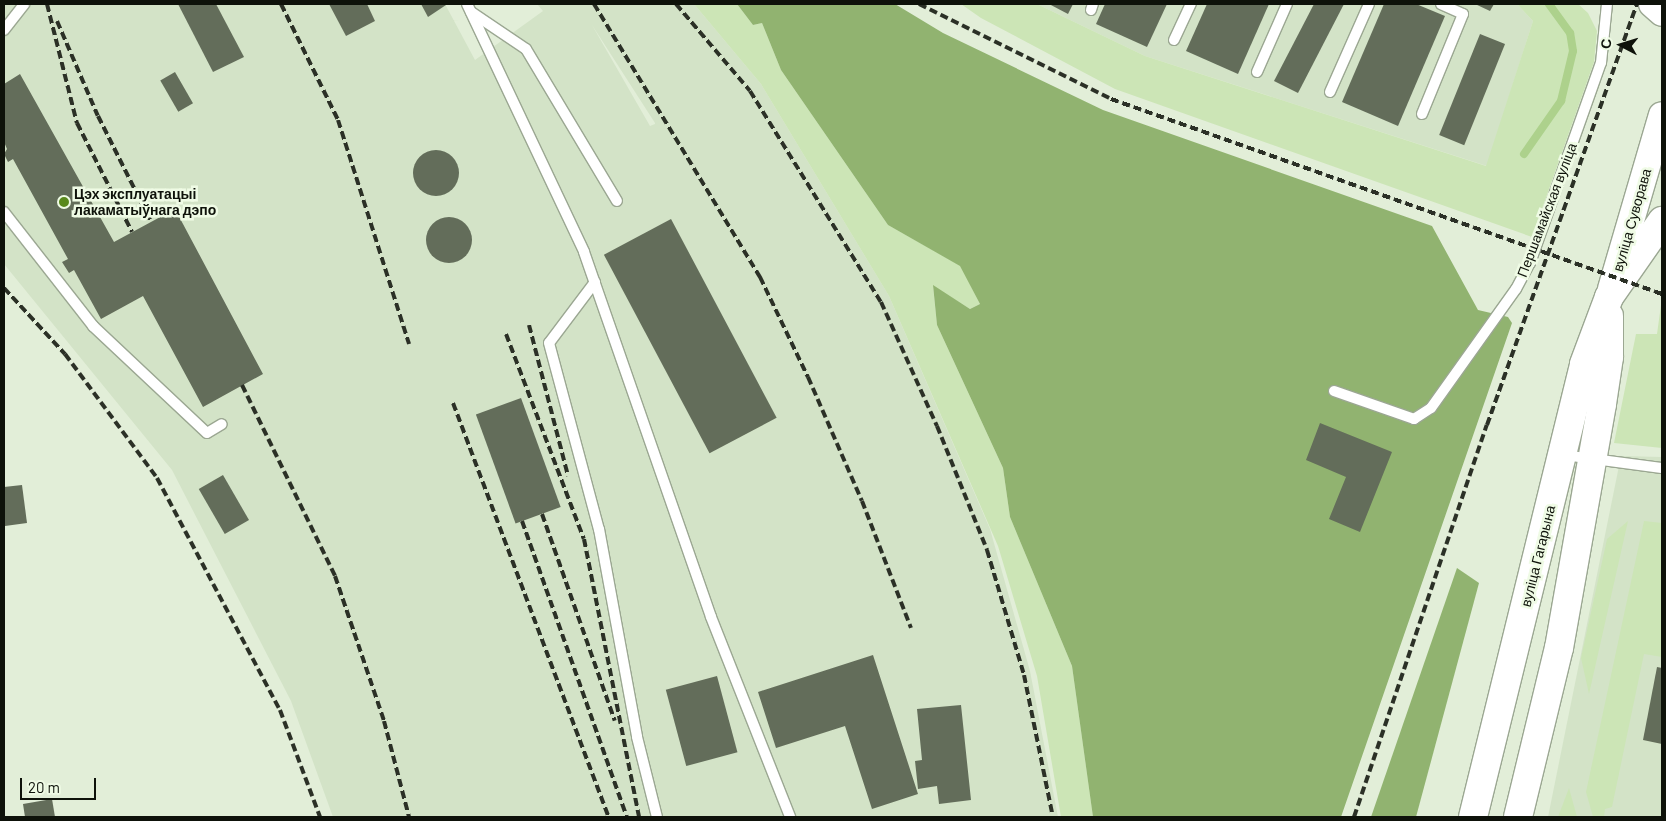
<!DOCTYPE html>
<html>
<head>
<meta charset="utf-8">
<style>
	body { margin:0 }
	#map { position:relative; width:1666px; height:821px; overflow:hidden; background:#e2eed8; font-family:Barlow,sans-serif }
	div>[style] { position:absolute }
	.built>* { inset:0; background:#d3e3c7 }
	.green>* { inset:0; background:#cce5b6 }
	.forest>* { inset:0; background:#91b370 }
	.stream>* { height:8px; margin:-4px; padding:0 4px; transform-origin:4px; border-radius:4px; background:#add18c }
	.building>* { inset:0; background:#636d5a; transform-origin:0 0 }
	.round { border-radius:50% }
	.roads { filter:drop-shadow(1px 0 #9ba792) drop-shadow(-1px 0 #9ba792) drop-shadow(0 1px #9ba792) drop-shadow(0 -1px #9ba792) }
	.service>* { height:10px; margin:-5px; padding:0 5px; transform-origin:5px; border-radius:5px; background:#fff }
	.tertiary>* { height:26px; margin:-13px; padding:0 13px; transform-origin:13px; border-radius:13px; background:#fff }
	.secondary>* { height:28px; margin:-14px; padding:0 14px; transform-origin:14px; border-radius:14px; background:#fff }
	.rail>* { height:4px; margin-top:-2px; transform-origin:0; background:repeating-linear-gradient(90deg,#2b3026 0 8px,transparent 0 12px) }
	.dots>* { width:14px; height:14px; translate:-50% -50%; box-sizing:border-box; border:2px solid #effbe5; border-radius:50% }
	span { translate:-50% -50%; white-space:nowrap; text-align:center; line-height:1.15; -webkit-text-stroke:5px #effbe5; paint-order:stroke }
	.poi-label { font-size:14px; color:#0e120a; font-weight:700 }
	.left { translate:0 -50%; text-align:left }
	.street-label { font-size:14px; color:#0e120a }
	.frame { position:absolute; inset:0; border:5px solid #0e120a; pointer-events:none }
	.north { position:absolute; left:1596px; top:20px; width:50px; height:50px; -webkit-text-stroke:4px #effbe5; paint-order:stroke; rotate:275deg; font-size:14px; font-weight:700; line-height:20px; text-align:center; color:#0e120a }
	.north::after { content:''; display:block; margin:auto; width:18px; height:22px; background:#0e120a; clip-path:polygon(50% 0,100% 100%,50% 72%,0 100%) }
	.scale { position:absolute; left:20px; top:778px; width:76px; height:22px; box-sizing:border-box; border:2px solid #0e120a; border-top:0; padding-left:6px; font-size:15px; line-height:18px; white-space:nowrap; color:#0e120a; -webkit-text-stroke:4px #effbe5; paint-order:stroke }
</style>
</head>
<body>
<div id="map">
	<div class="built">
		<div style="clip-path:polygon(evenodd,4px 4px,445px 4px,475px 60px,543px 11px,537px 4px,694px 4px,761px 84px,889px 296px,990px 529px,1030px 671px,1058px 817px,333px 817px,291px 701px,172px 470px,4px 264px,4px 4px,592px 25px,655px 123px,655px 124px,650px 126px,592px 25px)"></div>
		<div style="clip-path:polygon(1037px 4px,1517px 4px,1533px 21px,1487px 166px,1145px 56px)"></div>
		<div style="clip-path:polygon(1621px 456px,1662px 457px,1662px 817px,1548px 817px)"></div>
	</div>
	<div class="green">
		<div style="clip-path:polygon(694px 4px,737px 4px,753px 25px,762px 23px,781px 70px,888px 225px,961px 266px,980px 304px,970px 309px,933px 286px,937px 325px,1003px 468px,1010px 517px,1072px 666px,1093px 817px,1061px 817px,1037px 676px,998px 546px,889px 296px,761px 84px)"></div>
		<div style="clip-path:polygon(961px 4px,1037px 4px,1145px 56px,1486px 166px,1533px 21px,1517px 4px,1578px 4px,1588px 13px,1597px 31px,1594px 62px,1532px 237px,1115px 89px,981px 18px)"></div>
		<div style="clip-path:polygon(1661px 305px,1662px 448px,1614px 443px,1636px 334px,1657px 334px)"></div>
		<div style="clip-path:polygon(1628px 521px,1589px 694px,1581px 658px,1607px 539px)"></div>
		<div style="clip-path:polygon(1644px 521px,1662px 523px,1662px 657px,1644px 654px,1612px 807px,1605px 809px,1604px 817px,1593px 817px,1586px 792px)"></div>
		<div style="clip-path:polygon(1569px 788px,1577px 817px,1558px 817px)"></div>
	</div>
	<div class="forest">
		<div style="clip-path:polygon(737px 4px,895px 4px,943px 33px,1103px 110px,1432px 226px,1478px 310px,1508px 317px,1512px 323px,1341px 817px,1093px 817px,1072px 666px,1010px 517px,1003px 468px,937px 325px,933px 285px,970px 309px,980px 304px,960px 266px,888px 225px,781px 70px,762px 23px,753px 25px)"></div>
		<div style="clip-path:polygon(1457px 568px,1479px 583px,1416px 817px,1371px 817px)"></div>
	</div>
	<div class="stream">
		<div style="left:1524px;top:154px;width:65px;rotate:-55.1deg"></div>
		<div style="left:1561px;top:101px;width:51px;rotate:-76.5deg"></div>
		<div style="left:1573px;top:51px;width:18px;rotate:-99deg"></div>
		<div style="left:1570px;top:33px;width:36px;rotate:-126deg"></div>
	</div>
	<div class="building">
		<div style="clip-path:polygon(178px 4px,216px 4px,244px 57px,213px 72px)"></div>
		<div style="clip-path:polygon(329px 4px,367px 4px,375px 21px,346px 36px)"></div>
		<div style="clip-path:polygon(421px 4px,445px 4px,446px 5px,428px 17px)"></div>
		<div style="clip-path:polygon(1049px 4px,1073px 4px,1068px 14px)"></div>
		<div style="clip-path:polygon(1105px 4px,1167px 4px,1147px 47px,1096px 24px)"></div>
		<div style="clip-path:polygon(1207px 4px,1269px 4px,1238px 74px,1186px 51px)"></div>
		<div style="clip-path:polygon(1314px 4px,1344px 4px,1298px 93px,1274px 81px)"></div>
		<div style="clip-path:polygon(1384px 4px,1416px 4px,1445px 16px,1398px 126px,1342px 102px)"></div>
		<div style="clip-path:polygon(1475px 4px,1494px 4px,1490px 11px)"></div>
		<div style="left:1480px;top:34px;width:27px;height:109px;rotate:22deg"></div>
		<div style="left:175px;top:72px;width:36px;height:17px;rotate:60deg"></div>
		<div style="clip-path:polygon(20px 74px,114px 242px,175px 209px,263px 374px,203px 407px,143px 296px,101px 319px,74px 270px,69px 273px,62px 262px,68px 259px,13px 159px,8px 162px,4px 154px,7px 149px,4px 142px,4px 84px)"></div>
		<div class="round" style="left:413px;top:150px;width:46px;height:46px"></div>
		<div class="round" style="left:426px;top:217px;width:46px;height:46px"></div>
		<div style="left:671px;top:219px;width:225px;height:76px;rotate:62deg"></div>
		<div style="left:521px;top:398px;width:116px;height:48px;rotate:70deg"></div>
		<div style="clip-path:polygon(1320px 423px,1392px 452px,1360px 532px,1329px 519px,1346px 477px,1306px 460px)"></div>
		<div style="left:223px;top:475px;width:52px;height:28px;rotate:60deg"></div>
		<div style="clip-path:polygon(22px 485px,27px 523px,5px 526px,4px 487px)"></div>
		<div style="clip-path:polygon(873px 655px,918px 794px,872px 809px,845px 726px,776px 748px,758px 692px)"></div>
		<div style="clip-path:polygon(1657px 667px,1662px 668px,1662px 744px,1643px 740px)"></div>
		<div style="left:717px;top:676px;width:79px;height:53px;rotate:75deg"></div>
		<div style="clip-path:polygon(961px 705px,971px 800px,939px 804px,937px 786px,918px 789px,915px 761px,922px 760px,917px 709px)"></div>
		<div style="clip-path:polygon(52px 799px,55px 817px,25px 817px,23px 804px)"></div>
	</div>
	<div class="roads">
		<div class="service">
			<div style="left:467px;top:4px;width:274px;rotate:64.7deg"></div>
			<div style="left:584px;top:252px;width:386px;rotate:70.8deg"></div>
			<div style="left:711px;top:617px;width:215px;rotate:68.4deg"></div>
			<div style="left:1091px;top:10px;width:6px;rotate:-72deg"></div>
			<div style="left:471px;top:12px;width:66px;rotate:33.9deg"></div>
			<div style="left:526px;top:49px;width:177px;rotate:59.1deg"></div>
			<div style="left:4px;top:30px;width:33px;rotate:-52deg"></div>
			<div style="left:1174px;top:40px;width:40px;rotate:-65deg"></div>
			<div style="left:1257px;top:72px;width:74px;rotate:-66.2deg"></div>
			<div style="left:1330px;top:92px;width:96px;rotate:-66.1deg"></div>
			<div style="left:1422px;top:114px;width:108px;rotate:-67.7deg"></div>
			<div style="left:1463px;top:14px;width:24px;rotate:-156deg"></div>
			<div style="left:4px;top:212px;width:145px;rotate:52deg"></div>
			<div style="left:93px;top:326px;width:156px;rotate:43.2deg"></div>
			<div style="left:207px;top:433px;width:17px;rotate:-31deg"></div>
			<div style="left:595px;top:282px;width:76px;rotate:127deg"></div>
			<div style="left:549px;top:343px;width:193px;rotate:75deg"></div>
			<div style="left:599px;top:529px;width:211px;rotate:79.6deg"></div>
			<div style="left:637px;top:737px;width:82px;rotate:76deg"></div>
			<div style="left:1334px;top:391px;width:85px;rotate:19.3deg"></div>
			<div style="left:1414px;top:419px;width:20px;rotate:-33deg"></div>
			<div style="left:1431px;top:408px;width:146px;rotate:-54.5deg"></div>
			<div style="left:1516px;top:289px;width:30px;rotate:-62deg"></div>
			<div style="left:1530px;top:263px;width:212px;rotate:-70.5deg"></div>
			<div style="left:1601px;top:63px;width:59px;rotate:-84.2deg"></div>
			<div style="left:1564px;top:455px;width:99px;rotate:7.6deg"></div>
		</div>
		<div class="tertiary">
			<div style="left:1652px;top:4px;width:13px;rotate:42deg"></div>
			<div style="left:1611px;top:289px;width:181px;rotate:-73.7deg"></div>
		</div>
		<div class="secondary">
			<div style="left:1473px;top:817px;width:466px;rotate:-76.2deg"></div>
			<div style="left:1584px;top:364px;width:72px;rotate:-69.5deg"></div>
			<div style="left:1609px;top:297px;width:93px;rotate:-55.1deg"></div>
			<div style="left:1518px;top:817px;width:174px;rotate:-76.4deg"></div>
			<div style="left:1559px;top:648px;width:248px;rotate:-80deg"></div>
			<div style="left:1602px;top:404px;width:48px;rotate:-81.5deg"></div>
			<div style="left:1609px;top:357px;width:41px;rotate:-90deg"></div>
		</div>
	</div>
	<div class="rail">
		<div style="left:47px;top:4px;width:123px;rotate:75.9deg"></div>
		<div style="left:77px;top:123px;width:122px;rotate:63.2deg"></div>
		<div style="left:281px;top:4px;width:129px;rotate:63.8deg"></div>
		<div style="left:338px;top:120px;width:235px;rotate:72.4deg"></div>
		<div style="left:594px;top:4px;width:320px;rotate:58.7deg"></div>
		<div style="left:760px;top:277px;width:111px;rotate:64.4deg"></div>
		<div style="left:808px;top:377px;width:135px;rotate:66.5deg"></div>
		<div style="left:862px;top:501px;width:136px;rotate:68.9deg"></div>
		<div style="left:676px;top:4px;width:114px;rotate:49.6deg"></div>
		<div style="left:750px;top:91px;width:248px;rotate:58.2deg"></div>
		<div style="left:881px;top:302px;width:136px;rotate:65.7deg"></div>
		<div style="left:937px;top:426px;width:134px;rotate:68deg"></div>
		<div style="left:987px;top:550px;width:130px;rotate:73.5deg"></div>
		<div style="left:1024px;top:675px;width:145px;rotate:78.5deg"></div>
		<div style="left:919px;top:4px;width:214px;rotate:26.3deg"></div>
		<div style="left:1111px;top:99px;width:584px;rotate:19.49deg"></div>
		<div style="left:57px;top:21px;width:103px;rotate:66.7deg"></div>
		<div style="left:98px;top:116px;width:119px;rotate:63.4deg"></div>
		<div style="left:4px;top:288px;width:90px;rotate:47.3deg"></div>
		<div style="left:65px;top:354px;width:154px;rotate:53.4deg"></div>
		<div style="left:157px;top:478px;width:263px;rotate:62.1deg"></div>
		<div style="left:280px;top:710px;width:114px;rotate:69.5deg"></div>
		<div style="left:529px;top:325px;width:156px;rotate:75.5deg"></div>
		<div style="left:506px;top:334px;width:219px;rotate:69.2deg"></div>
		<div style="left:584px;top:539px;width:283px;rotate:78.8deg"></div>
		<div style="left:242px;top:385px;width:212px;rotate:64deg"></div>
		<div style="left:335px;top:576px;width:153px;rotate:71.3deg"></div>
		<div style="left:384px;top:721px;width:99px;rotate:75.4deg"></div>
		<div style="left:453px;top:403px;width:442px;rotate:69.4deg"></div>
		<div style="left:542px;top:514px;width:219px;rotate:70.6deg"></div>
		<div style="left:522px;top:521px;width:314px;rotate:70.5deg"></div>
		<div style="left:1354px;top:817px;width:414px;rotate:-71.3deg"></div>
		<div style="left:1487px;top:425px;width:447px;rotate:-70.4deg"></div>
	</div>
	<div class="dots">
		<div style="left:64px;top:202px;background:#59891c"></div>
	</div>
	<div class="poi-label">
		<span class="left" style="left:74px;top:202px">Цэх эксплуатацыі<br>лакаматыўнага дэпо</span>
	</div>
	<div class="street-label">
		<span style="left:1547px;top:210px;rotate:-69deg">Першамайская вуліца</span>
		<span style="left:1632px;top:220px;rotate:-74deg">вуліца Суворава</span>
		<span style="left:1538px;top:556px;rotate:-76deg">вуліца Гагарына</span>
	</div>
	<div class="frame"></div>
	<div class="north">С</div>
	<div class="scale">20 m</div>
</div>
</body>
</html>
